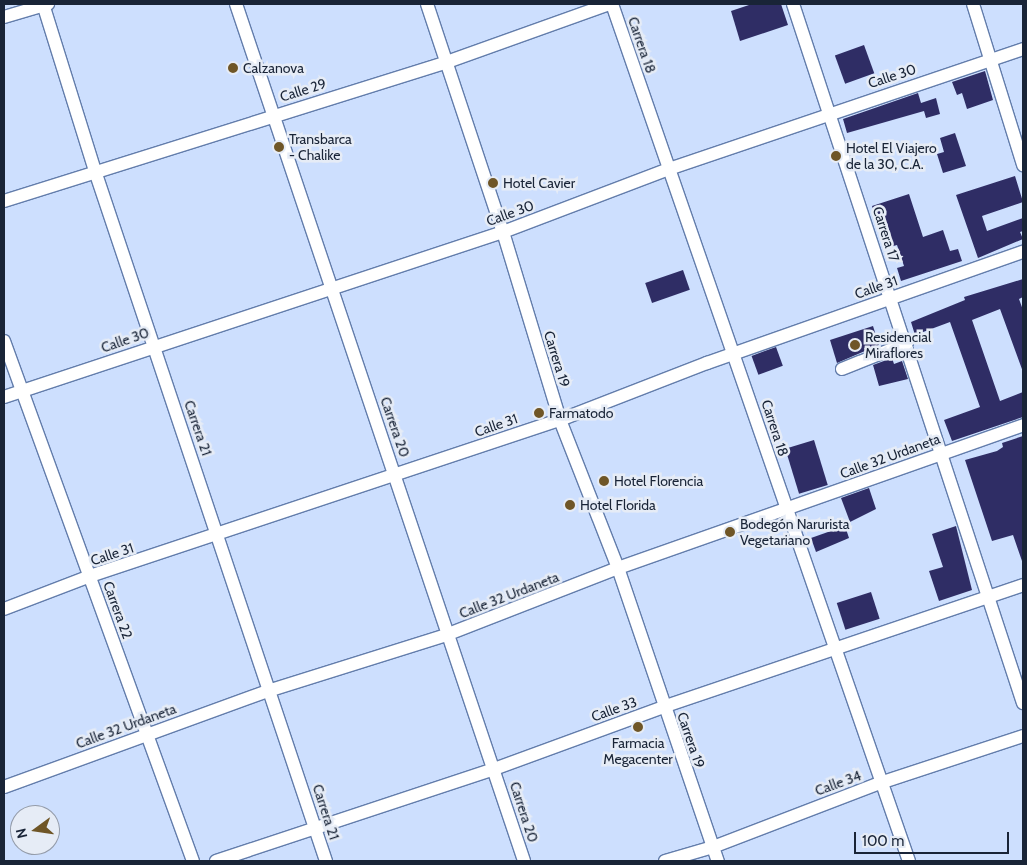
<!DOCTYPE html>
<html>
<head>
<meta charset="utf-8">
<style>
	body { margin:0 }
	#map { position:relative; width:1027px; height:865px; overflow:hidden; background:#cddffe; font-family:Cabin,sans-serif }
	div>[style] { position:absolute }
	.building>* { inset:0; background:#2f2d65; transform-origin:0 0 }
	.roads { filter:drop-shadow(1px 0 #637dab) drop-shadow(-1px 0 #637dab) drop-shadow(0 1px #637dab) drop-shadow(0 -1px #637dab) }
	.minor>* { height:12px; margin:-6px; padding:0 6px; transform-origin:6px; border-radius:6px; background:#fff }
	.dots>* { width:14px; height:14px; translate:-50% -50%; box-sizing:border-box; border:2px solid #e6ecf6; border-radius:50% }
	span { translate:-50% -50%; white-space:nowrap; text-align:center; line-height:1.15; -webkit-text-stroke:5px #e6ecf6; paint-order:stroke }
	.street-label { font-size:14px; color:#192437 }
	.poi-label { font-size:14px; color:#192437 }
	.left { translate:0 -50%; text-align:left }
	.frame { position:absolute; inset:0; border:5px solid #192437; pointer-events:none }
	.north { position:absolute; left:10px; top:805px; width:50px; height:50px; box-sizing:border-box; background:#e6ecf6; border:1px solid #949caa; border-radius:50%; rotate:256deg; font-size:14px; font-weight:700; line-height:20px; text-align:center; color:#192437 }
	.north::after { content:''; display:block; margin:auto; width:18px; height:22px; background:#6f5627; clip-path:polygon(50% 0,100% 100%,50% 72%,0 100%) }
	.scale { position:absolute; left:854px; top:832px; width:155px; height:22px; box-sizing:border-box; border:2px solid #192437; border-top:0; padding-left:6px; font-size:15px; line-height:18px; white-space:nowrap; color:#192437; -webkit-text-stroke:4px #e6ecf6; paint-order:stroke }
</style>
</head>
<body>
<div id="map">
	<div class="building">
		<div style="clip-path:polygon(752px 4px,781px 4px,788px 25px,740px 41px,731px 11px)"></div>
		<div style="left:864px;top:45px;width:30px;height:31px;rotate:70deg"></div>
		<div style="clip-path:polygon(985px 71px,993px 100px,967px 109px,962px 93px,957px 95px,952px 82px)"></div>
		<div style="clip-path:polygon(918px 93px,921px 103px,936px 98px,940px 114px,926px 118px,924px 111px,847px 133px,843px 119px)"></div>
		<div style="clip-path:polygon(955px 133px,966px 166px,943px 173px,937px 154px,944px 152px,940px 138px)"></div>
		<div style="clip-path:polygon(1015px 176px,1023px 202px,982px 216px,987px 231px,1023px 218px,1023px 231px,1020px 232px,1023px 239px,978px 258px,956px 195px)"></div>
		<div style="clip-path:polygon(909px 194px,923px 237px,943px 230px,950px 251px,958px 249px,962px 261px,901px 281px,897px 268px,904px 266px,897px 245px,886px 248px,872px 206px)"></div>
		<div style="left:683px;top:270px;width:21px;height:40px;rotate:71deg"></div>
		<div style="clip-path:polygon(1023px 279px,1023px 297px,1019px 299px,1023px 310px,1023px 372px,1000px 309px,972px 320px,1000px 401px,1023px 392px,1023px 417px,952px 441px,944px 420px,980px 407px,950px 322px,915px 335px,911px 322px,965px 300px,964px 297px)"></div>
		<div style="clip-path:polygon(873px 326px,879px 345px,837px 363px,830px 340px)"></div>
		<div style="left:776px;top:347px;width:20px;height:26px;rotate:70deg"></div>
		<div style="clip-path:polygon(892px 358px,894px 364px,902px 361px,908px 379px,879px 386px,873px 365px)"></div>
		<div style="clip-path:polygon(1023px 436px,1023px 561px,1022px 561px,1013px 535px,992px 541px,965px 460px,997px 451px,1003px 447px,1002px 443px)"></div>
		<div style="left:814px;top:440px;width:47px;height:30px;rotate:73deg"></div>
		<div style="clip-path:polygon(869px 488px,876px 509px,850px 522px,841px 498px)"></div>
		<div style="clip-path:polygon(845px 526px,849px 538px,816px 552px,811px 538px)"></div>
		<div style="clip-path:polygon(956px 526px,972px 590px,939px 601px,929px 571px,943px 567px,932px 534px)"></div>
		<div style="left:871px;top:592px;width:28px;height:36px;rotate:72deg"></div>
	</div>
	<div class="roads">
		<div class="minor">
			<div style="left:43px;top:4px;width:175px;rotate:72.7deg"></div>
			<div style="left:95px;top:171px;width:728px;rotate:71.49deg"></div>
			<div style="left:236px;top:4px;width:904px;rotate:71.42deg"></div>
			<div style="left:427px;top:4px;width:240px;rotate:71.6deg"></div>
			<div style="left:503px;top:232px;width:196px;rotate:73.1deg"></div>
			<div style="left:560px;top:420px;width:159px;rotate:68.6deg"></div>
			<div style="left:618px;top:568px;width:310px;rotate:71.2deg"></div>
			<div style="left:612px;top:4px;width:907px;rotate:70.89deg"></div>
			<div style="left:793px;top:4px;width:736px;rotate:71.79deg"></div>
			<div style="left:973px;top:4px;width:169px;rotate:72.7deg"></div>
			<div style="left:4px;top:17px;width:46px;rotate:-16.5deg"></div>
			<div style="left:4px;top:201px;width:464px;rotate:-17.4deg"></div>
			<div style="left:447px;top:62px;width:172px;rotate:-19.7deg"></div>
			<div style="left:4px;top:341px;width:553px;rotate:70.03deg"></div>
			<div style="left:842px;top:369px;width:70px;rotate:-21.8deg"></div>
			<div style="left:4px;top:397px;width:526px;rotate:-18.3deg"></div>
			<div style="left:503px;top:232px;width:178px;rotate:-20.8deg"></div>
			<div style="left:669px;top:169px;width:374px;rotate:-18.7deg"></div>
			<div style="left:4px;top:609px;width:92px;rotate:-21deg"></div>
			<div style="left:90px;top:576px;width:495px;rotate:-18.4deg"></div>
			<div style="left:560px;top:420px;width:158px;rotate:-21.2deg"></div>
			<div style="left:707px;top:363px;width:335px;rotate:-19.4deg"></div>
			<div style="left:4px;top:787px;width:284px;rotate:-20deg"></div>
			<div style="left:271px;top:690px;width:183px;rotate:-17.4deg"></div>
			<div style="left:446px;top:635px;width:185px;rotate:-21.3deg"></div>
			<div style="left:618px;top:568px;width:430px;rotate:-19.4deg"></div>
			<div style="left:216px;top:861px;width:293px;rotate:-18.3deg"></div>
			<div style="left:494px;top:769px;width:180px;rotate:-20.1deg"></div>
			<div style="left:663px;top:707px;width:380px;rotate:-18.7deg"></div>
			<div style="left:665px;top:861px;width:50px;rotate:-16.3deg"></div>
			<div style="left:713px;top:847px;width:179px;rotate:-21deg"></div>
			<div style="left:880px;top:783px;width:151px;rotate:-18.2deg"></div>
		</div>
	</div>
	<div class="dots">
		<div style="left:233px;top:68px;background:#6f5627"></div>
		<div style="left:279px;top:147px;background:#6f5627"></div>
		<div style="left:836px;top:156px;background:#6f5627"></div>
		<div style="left:493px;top:183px;background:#6f5627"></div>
		<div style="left:855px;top:345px;background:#6f5627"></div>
		<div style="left:539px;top:413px;background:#6f5627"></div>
		<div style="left:604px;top:481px;background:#6f5627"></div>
		<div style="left:570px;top:505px;background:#6f5627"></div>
		<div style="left:730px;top:532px;background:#6f5627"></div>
		<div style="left:638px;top:727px;background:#6f5627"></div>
	</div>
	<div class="street-label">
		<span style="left:642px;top:45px;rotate:71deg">Carrera 18</span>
		<span style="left:892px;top:76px;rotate:-18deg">Calle 30</span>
		<span style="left:303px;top:90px;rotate:-17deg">Calle 29</span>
		<span style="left:510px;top:213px;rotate:-20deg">Calle 30</span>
		<span style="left:886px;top:234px;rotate:72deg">Carrera 17</span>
		<span style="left:876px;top:287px;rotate:-19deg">Calle 31</span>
		<span style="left:125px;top:340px;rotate:-19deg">Calle 30</span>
		<span style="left:557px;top:359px;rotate:73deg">Carrera 19</span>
		<span style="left:496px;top:425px;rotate:-19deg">Calle 31</span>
		<span style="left:395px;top:427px;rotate:71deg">Carrera 20</span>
		<span style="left:198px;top:428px;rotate:71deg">Carrera 21</span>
		<span style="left:775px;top:428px;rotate:72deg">Carrera 18</span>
		<span style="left:890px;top:456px;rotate:-20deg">Calle 32 Urdaneta</span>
		<span style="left:112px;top:554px;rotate:-18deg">Calle 31</span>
		<span style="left:509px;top:595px;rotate:-21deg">Calle 32 Urdaneta</span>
		<span style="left:118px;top:610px;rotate:70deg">Carrera 22</span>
		<span style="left:614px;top:709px;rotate:-20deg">Calle 33</span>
		<span style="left:126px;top:726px;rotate:-20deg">Calle 32 Urdaneta</span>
		<span style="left:691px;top:740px;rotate:71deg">Carrera 19</span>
		<span style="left:838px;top:783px;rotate:-20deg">Calle 34</span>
		<span style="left:326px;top:812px;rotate:72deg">Carrera 21</span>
		<span style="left:524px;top:812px;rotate:72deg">Carrera 20</span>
	</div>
	<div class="poi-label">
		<span class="left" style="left:243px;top:68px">Calzanova</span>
		<span class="left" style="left:289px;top:147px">Transbarca<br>- Chalike</span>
		<span class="left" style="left:846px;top:156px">Hotel El Viajero<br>de la 30, C.A.</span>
		<span class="left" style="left:503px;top:183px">Hotel Cavier</span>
		<span class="left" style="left:865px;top:345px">Residencial<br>Miraflores</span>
		<span class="left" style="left:549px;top:413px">Farmatodo</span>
		<span class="left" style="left:614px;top:481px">Hotel Florencia</span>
		<span class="left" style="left:580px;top:505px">Hotel Florida</span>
		<span class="left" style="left:740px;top:532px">Bodegón Narurista<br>Vegetariano</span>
		<span style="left:638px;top:751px">Farmacia<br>Megacenter</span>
	</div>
	<div class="frame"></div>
	<div class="north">N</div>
	<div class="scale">100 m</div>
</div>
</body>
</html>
